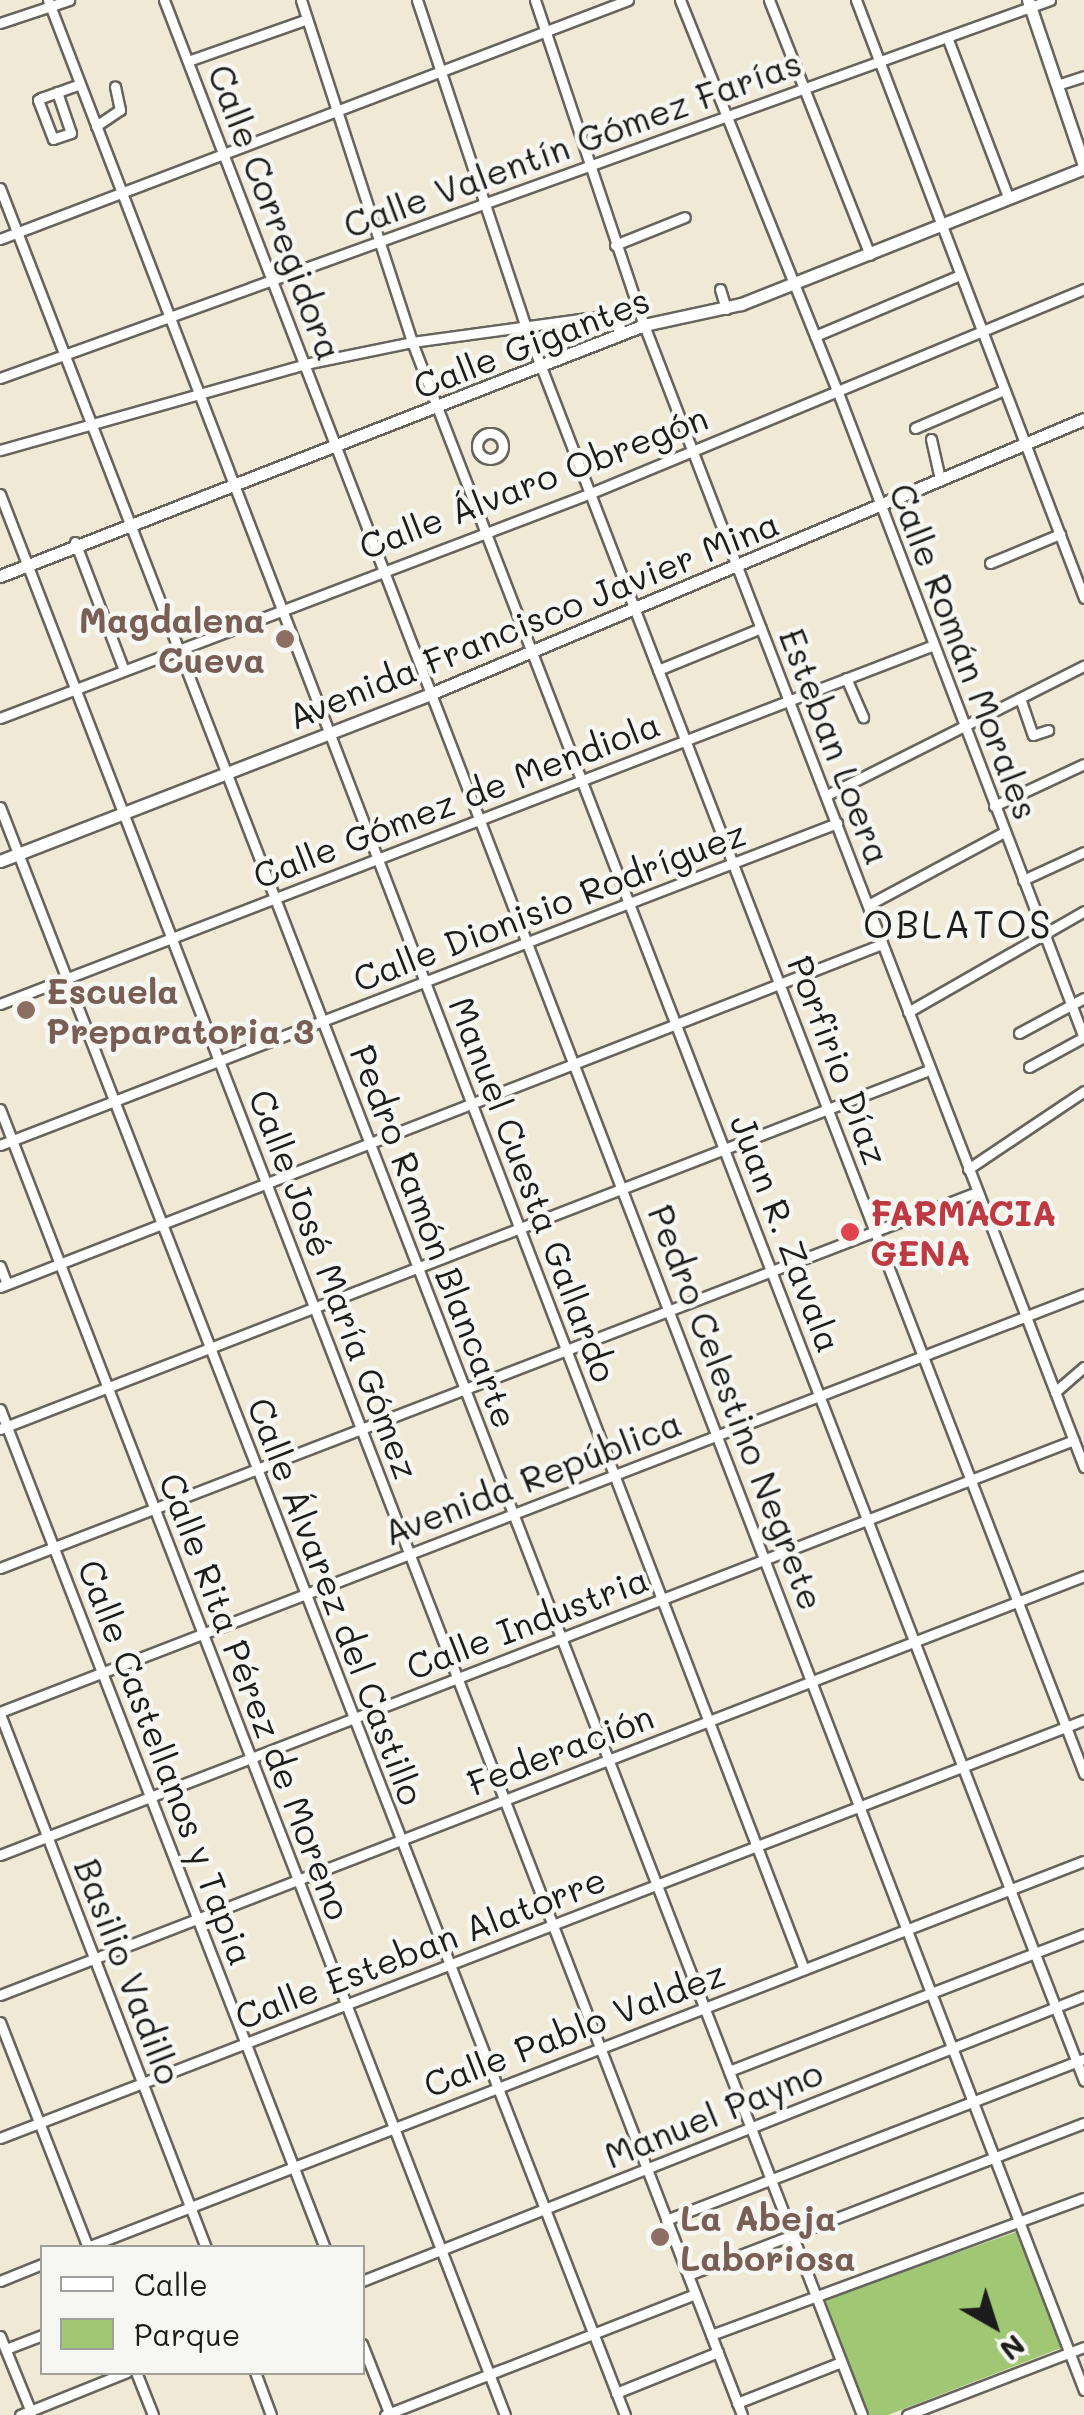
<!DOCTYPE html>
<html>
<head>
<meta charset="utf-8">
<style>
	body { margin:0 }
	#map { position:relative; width:1084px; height:2415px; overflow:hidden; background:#f0e9d5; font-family:Mali,sans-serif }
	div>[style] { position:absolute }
	.green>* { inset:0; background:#a0c874 }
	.roads { filter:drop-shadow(2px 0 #66645d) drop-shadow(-2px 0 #66645d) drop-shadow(0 2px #66645d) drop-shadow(0 -2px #66645d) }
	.minor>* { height:9px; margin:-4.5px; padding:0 4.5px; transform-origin:4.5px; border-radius:4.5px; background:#fff }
	.minor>.ring { margin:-4.5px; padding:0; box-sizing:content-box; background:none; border:9px solid #fff; border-radius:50% }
	.major>* { height:11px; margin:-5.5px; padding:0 5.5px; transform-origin:5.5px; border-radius:5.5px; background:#fff }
	.dots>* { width:28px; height:28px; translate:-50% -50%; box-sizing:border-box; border:5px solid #f6f6f2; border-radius:50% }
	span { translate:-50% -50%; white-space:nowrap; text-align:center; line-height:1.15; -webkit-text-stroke:9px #f6f6f2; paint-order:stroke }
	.street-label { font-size:35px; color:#1c1c1c }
	.education-label { font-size:35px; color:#785e54; font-weight:700 }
	.right { translate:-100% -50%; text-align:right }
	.left { translate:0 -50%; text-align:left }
	.health-label { font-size:35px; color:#be3a42; font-weight:700 }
	.neighbourhood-label { font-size:38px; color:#1c1c1c; letter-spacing:2.5px }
	.legend { position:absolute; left:40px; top:2245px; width:325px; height:130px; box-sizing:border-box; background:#f6f6f2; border:2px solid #9f9f9c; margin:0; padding:12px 18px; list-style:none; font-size:30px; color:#1c1c1c }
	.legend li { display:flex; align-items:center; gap:20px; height:50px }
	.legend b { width:50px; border:2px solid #9f9f9c }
	.north { position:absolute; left:944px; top:2275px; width:100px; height:100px; -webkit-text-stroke:8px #f6f6f2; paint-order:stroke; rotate:141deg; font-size:28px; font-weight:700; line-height:40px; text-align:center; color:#1c1c1c }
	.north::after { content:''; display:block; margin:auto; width:35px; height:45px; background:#1c1c1c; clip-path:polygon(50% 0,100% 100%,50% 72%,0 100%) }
</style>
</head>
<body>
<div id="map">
	<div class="green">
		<div style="clip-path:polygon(1016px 2232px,1061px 2348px,888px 2415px,869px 2415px,825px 2299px)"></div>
	</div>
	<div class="roads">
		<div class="minor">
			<div style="left:48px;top:0;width:2109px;rotate:69deg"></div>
			<div style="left:164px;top:0;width:2561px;rotate:68.95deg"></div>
			<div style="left:301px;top:0;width:360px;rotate:72deg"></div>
			<div style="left:412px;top:342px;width:1864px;rotate:68.87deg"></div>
			<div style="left:417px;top:0;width:342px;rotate:71.6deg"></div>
			<div style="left:525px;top:325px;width:1553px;rotate:68.9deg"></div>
			<div style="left:535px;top:0;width:343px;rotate:71.5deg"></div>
			<div style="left:644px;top:325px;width:1224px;rotate:68.93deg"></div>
			<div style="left:680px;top:0;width:420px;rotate:68.1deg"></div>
			<div style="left:837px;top:390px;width:693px;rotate:69.13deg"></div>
			<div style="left:769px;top:0;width:274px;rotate:68.4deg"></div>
			<div style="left:856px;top:0;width:640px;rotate:69.13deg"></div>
			<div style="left:0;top:23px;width:73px;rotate:-18.4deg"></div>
			<div style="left:947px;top:37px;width:173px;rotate:69.1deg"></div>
			<div style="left:188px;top:61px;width:126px;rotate:-19.4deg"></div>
			<div style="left:1057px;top:85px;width:28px;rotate:-18deg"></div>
			<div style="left:57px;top:92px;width:43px;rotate:71.1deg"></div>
			<div style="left:71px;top:133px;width:19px;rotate:162deg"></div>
			<div style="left:53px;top:139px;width:42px;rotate:-111deg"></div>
			<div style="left:38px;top:100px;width:4px;rotate:-34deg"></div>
			<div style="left:41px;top:98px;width:41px;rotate:-19.7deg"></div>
			<div style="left:96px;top:126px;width:29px;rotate:-34deg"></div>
			<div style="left:120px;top:110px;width:24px;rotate:-102deg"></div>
			<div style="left:0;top:188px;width:2388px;rotate:68.84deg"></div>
			<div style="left:0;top:239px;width:672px;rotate:-20.84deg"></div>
			<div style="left:615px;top:245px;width:75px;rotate:-21.8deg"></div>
			<div style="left:720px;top:289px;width:21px;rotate:73deg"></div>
			<div style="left:815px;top:336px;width:157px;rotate:-22.8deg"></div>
			<div style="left:0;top:378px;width:1116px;rotate:-19.8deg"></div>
			<div style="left:915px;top:428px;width:97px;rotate:-23.1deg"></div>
			<div class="ring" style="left:477px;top:433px;width:17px;height:17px"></div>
			<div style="left:931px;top:439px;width:41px;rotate:77.3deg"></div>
			<div style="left:0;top:450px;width:317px;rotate:-15.7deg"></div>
			<div style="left:305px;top:364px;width:109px;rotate:-11.6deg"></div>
			<div style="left:412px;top:342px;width:229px;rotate:-7.8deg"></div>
			<div style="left:0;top:494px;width:2059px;rotate:68.88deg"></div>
			<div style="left:75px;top:542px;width:137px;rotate:69.1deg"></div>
			<div style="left:990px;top:563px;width:76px;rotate:-22.5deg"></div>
			<div style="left:658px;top:670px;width:111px;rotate:-22.2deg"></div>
			<div style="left:846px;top:678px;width:43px;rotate:66.4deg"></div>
			<div style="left:1020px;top:698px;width:39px;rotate:71deg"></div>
			<div style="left:1033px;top:735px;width:16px;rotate:-18deg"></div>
			<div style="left:0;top:718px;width:632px;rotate:-20.84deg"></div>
			<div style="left:591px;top:493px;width:534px;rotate:-22.48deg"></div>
			<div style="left:827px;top:795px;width:288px;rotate:-26.7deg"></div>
			<div style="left:994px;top:806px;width:99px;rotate:-25deg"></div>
			<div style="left:0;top:807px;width:1725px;rotate:68.76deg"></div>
			<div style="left:1023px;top:880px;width:67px;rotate:-24.7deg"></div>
			<div style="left:868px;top:905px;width:154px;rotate:-28.2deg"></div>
			<div style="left:0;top:1004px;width:997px;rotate:-21.03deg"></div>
			<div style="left:908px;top:1012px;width:203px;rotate:-29.8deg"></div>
			<div style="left:1019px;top:1033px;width:74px;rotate:-28.3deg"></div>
			<div style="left:1029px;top:1067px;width:63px;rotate:-28.6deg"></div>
			<div style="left:0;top:1109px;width:1400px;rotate:68.86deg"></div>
			<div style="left:0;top:1145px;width:897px;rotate:-21.04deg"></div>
			<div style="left:968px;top:1169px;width:140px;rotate:-33.9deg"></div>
			<div style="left:0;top:1266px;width:19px;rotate:69deg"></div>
			<div style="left:0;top:1287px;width:946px;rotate:-21.25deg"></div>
			<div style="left:1055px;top:1392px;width:38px;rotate:-41deg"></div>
			<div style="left:0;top:1409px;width:900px;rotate:68.83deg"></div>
			<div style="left:0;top:1429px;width:996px;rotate:-21.13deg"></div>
			<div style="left:0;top:1568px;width:1047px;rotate:-21.05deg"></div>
			<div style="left:0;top:1712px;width:1162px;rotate:-21.09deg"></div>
			<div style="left:0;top:1714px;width:572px;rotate:68.9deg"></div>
			<div style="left:0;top:1855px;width:1151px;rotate:-21.13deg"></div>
			<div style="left:0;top:1995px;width:1162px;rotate:-21.13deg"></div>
			<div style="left:0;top:2022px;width:243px;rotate:68.7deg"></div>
			<div style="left:729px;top:2071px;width:381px;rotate:-21.1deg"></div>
			<div style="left:0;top:2138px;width:1162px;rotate:-21.09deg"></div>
			<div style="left:666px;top:2220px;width:448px;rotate:-21.1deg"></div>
			<div style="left:85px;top:2248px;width:1071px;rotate:-21.18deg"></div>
			<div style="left:688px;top:2275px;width:424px;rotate:-21deg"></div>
			<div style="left:0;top:2281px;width:45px;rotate:-22deg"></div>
			<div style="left:362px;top:2281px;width:776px;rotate:-21.54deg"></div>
			<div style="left:711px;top:2335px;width:397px;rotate:-20.2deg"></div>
			<div style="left:0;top:2336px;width:82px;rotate:67.8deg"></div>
			<div style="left:362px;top:2344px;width:76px;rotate:68.5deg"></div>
			<div style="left:6px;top:2349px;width:39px;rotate:-21deg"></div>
			<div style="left:136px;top:2372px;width:46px;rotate:68.4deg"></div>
			<div style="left:255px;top:2372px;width:46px;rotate:69.6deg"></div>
			<div style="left:616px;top:2393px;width:110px;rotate:-21.9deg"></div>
			<div style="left:737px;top:2403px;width:112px;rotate:-21.5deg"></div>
			<div style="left:20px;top:2415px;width:115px;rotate:-21.9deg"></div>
			<div style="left:385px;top:2415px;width:333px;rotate:-21.3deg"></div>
			<div style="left:907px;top:2415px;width:190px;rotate:-21deg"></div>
		</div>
		<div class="major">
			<div style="left:1028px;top:0;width:174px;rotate:71.3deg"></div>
			<div style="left:616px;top:313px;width:21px;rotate:79deg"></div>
			<div style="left:0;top:576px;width:691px;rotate:-21.29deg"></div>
			<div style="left:644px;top:325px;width:99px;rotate:-12.2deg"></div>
			<div style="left:741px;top:304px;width:369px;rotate:-21.6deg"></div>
			<div style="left:0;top:861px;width:461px;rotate:-21.2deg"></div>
			<div style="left:430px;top:694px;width:709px;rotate:-22.81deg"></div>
		</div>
	</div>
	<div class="dots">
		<div style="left:285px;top:639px;background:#8d6e63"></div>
		<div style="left:26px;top:1010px;background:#8d6e63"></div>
		<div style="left:850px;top:1232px;background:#e0444e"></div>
		<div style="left:660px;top:2237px;background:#8d6e63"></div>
	</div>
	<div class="street-label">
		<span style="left:572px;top:143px;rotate:-20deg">Calle Valentín Gómez Farías</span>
		<span style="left:276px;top:212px;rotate:69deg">Calle Corregidora</span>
		<span style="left:531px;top:342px;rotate:-21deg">Calle Gigantes</span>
		<span style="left:533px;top:481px;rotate:-21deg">Calle Álvaro Obregón</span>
		<span style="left:533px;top:619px;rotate:-22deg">Avenida Francisco Javier Mina</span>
		<span style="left:965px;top:651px;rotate:69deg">Calle Román Morales</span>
		<span style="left:836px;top:746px;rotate:69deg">Esteban Loera</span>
		<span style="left:456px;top:799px;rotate:-21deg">Calle Gómez de Mendiola</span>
		<span style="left:549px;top:905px;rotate:-21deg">Calle Dionisio Rodríguez</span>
		<span style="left:839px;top:1060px;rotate:69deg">Porfirio Díaz</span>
		<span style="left:534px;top:1189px;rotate:69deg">Manuel Cuesta Gallardo</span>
		<span style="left:787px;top:1233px;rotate:69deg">Juan R. Zavala</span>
		<span style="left:435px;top:1236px;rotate:69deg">Pedro Ramón Blancarte</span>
		<span style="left:335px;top:1284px;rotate:69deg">Calle José María Gómez</span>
		<span style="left:737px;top:1407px;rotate:69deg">Pedro Celestino Negrete</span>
		<span style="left:532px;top:1477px;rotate:-21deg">Avenida República</span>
		<span style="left:337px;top:1601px;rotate:69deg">Calle Álvarez del Castillo</span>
		<span style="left:527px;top:1622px;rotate:-21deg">Calle Industria</span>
		<span style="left:256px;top:1696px;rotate:69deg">Calle Rita Pérez de Moreno</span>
		<span style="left:560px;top:1749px;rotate:-21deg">Federación</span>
		<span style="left:167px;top:1762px;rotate:69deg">Calle Castellanos y Tapia</span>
		<span style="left:420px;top:1947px;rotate:-21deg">Calle Esteban Alatorre</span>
		<span style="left:129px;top:1971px;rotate:69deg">Basilio Vadillo</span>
		<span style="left:574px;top:2028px;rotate:-21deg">Calle Pablo Valdez</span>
		<span style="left:713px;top:2113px;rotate:-22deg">Manuel Payno</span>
	</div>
	<div class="education-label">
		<span class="right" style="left:265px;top:639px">Magdalena<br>Cueva</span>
		<span class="left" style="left:46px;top:1010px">Escuela<br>Preparatoria 3</span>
		<span class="left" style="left:680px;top:2237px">La Abeja<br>Laboriosa</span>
	</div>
	<div class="health-label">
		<span class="left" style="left:870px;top:1232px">FARMACIA<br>GENA</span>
	</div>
	<div class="neighbourhood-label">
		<span style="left:958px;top:924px">OBLATOS</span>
	</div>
	<ul class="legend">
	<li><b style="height:12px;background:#fff"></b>Calle</li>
	<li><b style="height:28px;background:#a0c874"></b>Parque</li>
	</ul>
	<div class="north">N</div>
</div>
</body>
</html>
